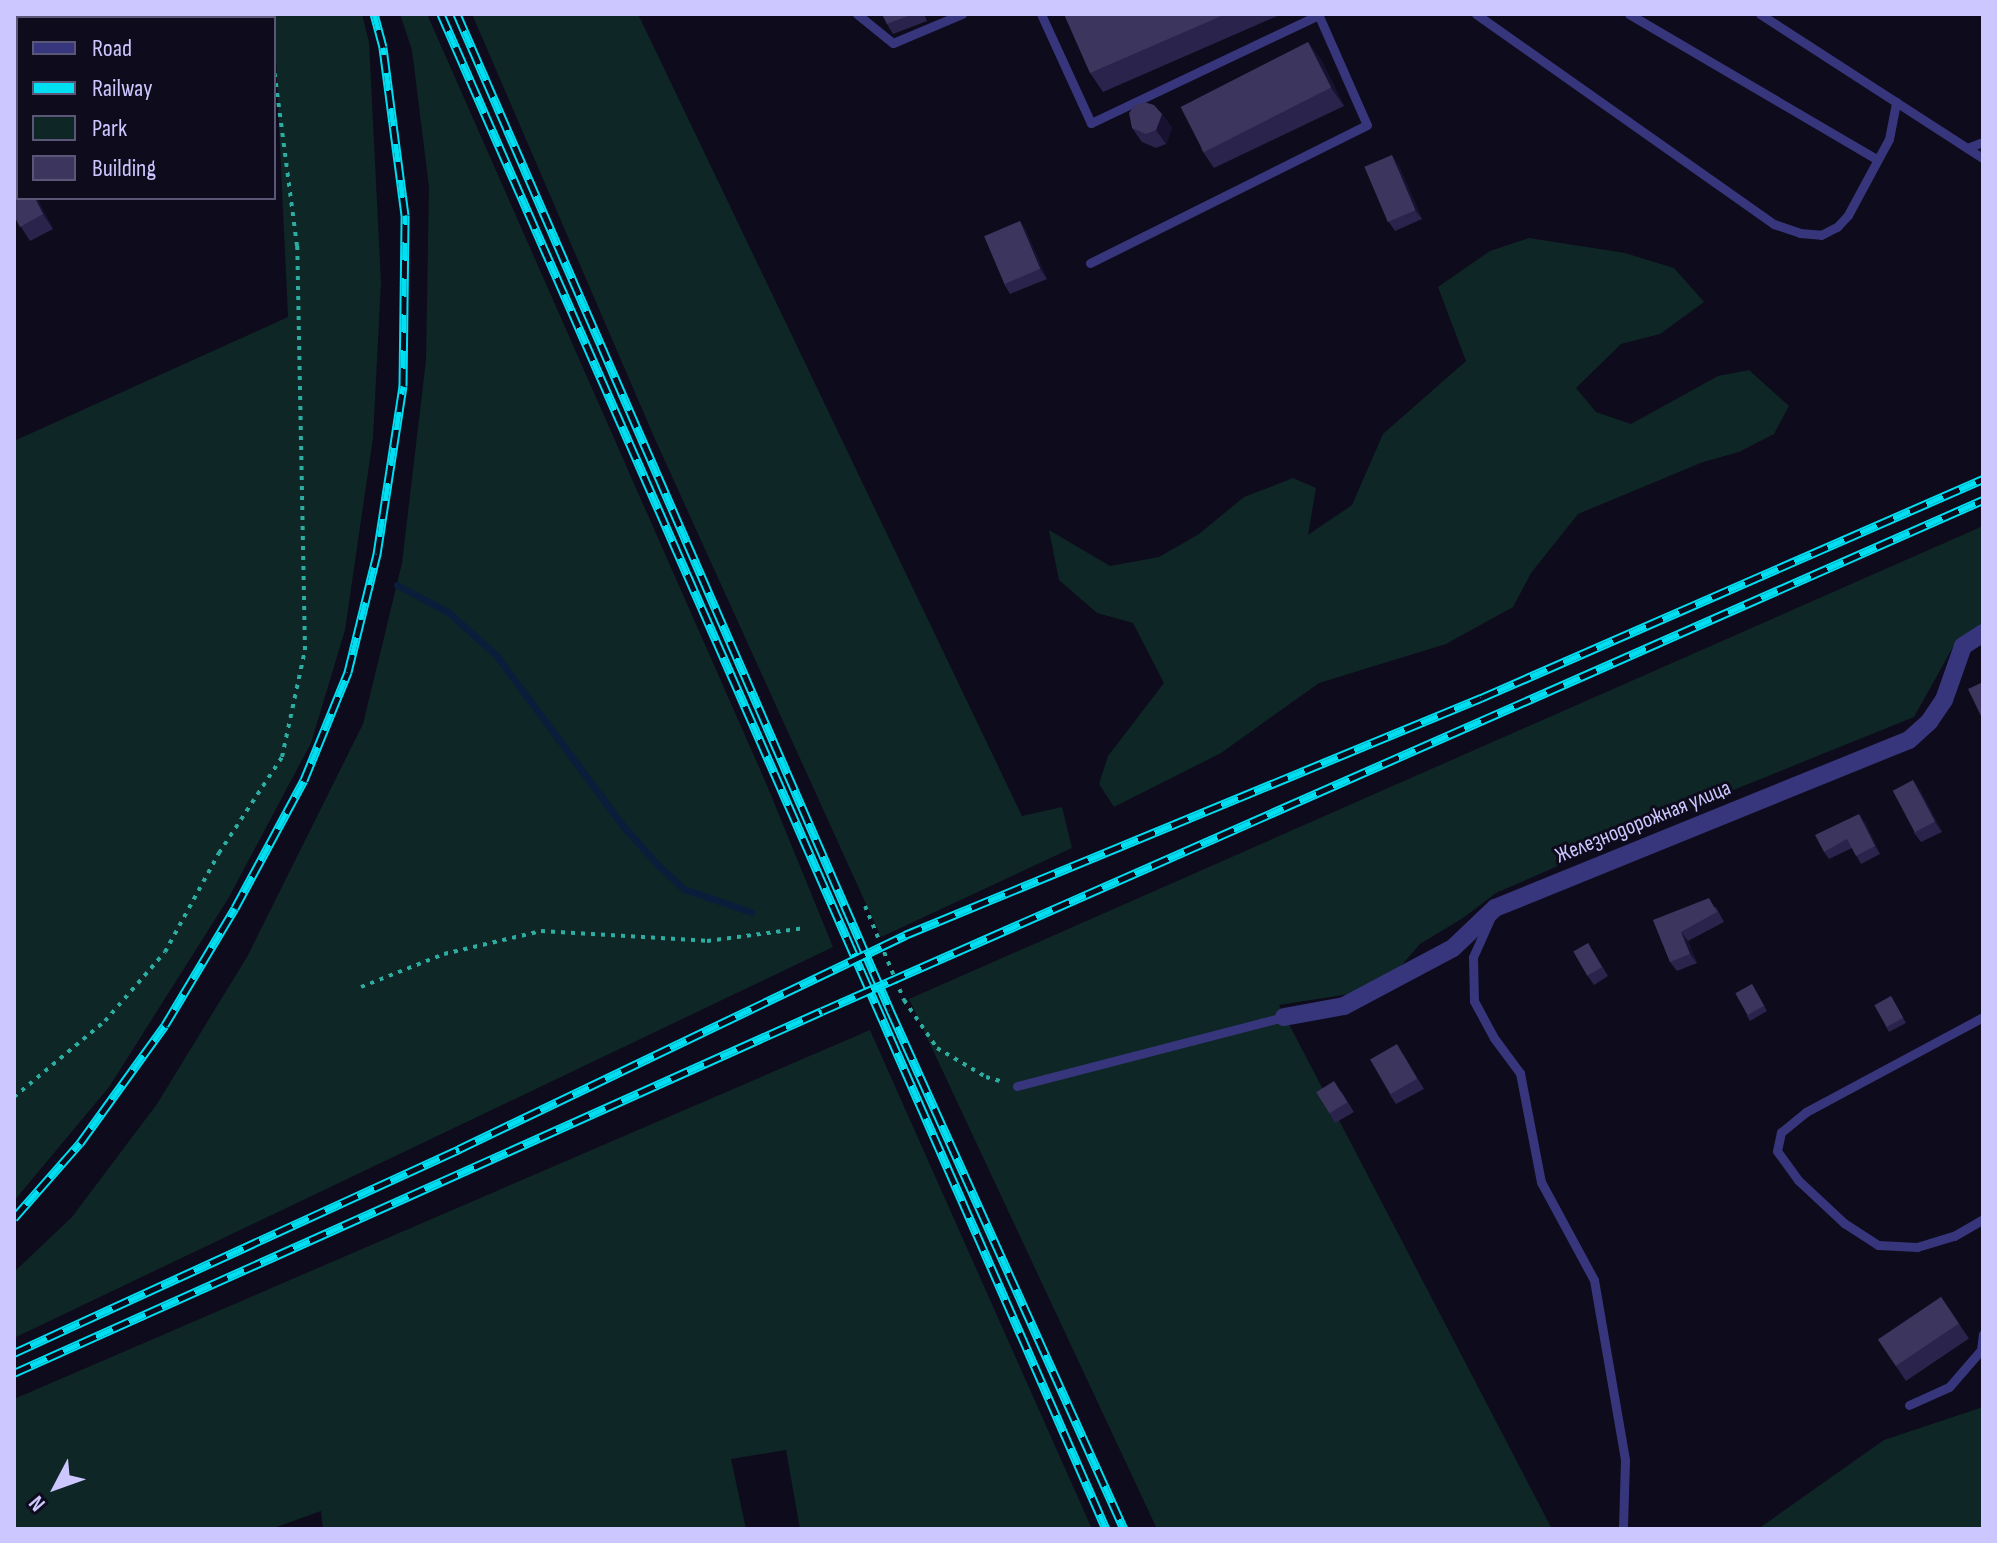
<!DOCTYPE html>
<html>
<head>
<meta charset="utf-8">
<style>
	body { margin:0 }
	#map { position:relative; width:1997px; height:1543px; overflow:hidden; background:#0e0b1c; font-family:"Sofia Sans Condensed",sans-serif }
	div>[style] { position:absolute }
	.green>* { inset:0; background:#0e2625 }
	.stream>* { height:7px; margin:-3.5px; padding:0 3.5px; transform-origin:3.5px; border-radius:3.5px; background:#0a1e3c }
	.path>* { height:4px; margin-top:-2px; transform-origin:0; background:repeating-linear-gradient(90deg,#2cada2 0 4px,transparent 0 10px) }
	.lane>* { height:9px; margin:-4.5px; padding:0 4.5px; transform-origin:4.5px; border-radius:4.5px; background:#37367c }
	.street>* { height:18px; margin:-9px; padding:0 9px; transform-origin:9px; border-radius:9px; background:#37367c }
	.rail>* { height:9px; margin-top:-4.5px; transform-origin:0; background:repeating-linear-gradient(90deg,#0e0b1c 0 18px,#00dff2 0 36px); box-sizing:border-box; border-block:2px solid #00dff2 }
	.wall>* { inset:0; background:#2a234b; transform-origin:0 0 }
	.shaded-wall>* { inset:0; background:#181230 }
	.building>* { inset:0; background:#3c355e; transform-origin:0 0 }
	span { translate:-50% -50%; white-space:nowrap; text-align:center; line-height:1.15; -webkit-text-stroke:6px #0e0b1c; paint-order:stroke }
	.street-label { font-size:22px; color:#ccc7ff }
	.frame { position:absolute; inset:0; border:16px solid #ccc7ff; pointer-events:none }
	.legend { position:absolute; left:16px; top:16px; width:260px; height:184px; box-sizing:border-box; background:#0e0b1c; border:2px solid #5a5677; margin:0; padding:10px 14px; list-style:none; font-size:24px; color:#ccc7ff }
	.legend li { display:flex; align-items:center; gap:16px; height:40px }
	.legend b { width:40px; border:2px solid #5a5677 }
	.north { position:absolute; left:16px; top:1447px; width:80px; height:80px; -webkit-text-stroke:6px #0e0b1c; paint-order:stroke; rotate:229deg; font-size:22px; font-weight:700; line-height:32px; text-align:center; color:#ccc7ff }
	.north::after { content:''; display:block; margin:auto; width:28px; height:36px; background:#ccc7ff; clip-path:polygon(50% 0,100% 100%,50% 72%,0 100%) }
</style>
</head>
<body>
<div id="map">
	<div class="green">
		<div style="clip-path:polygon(268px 14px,362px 14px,369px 42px,381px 282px,373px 438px,345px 630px,311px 743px,228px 899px,109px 1087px,14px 1201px,14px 441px,288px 317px,274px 18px)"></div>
		<div style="clip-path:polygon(400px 14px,427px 14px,766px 783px,833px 947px,14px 1338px,14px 1272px,72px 1217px,157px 1104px,247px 957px,363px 724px,402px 563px,426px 360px,429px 187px,412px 50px)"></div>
		<div style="clip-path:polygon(472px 14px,638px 14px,1022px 816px,1062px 807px,1072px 848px,881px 937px,655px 439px)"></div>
		<div style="clip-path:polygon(1529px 238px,1625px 253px,1674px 268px,1704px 302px,1660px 334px,1621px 344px,1576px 388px,1596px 412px,1631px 424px,1718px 376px,1749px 370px,1789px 406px,1774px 434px,1739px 452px,1703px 462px,1578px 514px,1531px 573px,1513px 607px,1446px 644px,1319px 683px,1221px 753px,1114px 807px,1099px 784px,1108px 756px,1164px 683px,1133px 623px,1097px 613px,1059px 580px,1049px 530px,1110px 566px,1159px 557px,1199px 534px,1244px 497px,1293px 478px,1316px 488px,1308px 535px,1352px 505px,1383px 434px,1466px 361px,1438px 287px,1490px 251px)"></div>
		<div style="clip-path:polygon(1983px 526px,1983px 625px,1953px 647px,1914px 717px,1721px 795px,1496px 893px,1463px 918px,1420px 944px,1381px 989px,1279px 1005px,1552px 1529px,1157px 1529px,909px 999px)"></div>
		<div style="clip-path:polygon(870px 1030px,1092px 1529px,800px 1529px,786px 1450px,731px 1459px,746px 1529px,323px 1529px,321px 1511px,271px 1529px,14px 1529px,14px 1399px)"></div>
		<div style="clip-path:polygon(1983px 1407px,1983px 1529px,1758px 1529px,1884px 1440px)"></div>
	</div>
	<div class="stream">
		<div style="left:397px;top:585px;width:58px;rotate:27.9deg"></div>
		<div style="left:448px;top:612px;width:64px;rotate:41.9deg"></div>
		<div style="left:496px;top:655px;width:213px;rotate:53.4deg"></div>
		<div style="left:623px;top:826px;width:51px;rotate:48.2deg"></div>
		<div style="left:657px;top:864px;width:37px;rotate:43deg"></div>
		<div style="left:684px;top:889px;width:71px;rotate:18.9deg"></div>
	</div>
	<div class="path">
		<div style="left:267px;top:14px;width:4px;rotate:90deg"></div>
		<div style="left:865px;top:906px;width:102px;rotate:67.5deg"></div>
		<div style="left:904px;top:1000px;width:58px;rotate:55.5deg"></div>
		<div style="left:937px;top:1048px;width:57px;rotate:30.6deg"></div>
		<div style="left:986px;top:1077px;width:19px;rotate:16deg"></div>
		<div style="left:361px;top:987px;width:89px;rotate:-21.7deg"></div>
		<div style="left:444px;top:954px;width:100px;rotate:-13.3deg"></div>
		<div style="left:541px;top:931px;width:166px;rotate:3.4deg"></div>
		<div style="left:707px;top:941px;width:99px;rotate:-7.6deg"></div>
		<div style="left:14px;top:1097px;width:119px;rotate:-39.9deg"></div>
		<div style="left:105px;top:1021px;width:91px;rotate:-49deg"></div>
		<div style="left:165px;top:952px;width:113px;rotate:-61.4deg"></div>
		<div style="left:219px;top:853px;width:115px;rotate:-56.7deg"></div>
		<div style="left:282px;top:757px;width:109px;rotate:-77.9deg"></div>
		<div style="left:305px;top:650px;width:404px;rotate:-91.1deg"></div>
		<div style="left:297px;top:246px;width:177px;rotate:-97.4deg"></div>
	</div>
	<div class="lane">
		<div style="left:857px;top:14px;width:46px;rotate:38.9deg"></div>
		<div style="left:893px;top:43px;width:75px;rotate:-22.8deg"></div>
		<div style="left:1041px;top:14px;width:120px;rotate:65.4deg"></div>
		<div style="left:1091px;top:123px;width:251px;rotate:-25.4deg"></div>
		<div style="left:1476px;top:14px;width:365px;rotate:35.2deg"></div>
		<div style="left:1774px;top:224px;width:28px;rotate:19deg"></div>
		<div style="left:1800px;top:233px;width:21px;rotate:5deg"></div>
		<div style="left:1821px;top:235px;width:18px;rotate:-27deg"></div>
		<div style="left:1837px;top:227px;width:16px;rotate:-47deg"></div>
		<div style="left:1848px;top:215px;width:86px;rotate:-61.7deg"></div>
		<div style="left:1889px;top:139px;width:38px;rotate:-79deg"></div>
		<div style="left:1629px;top:14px;width:286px;rotate:30.4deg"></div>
		<div style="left:1760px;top:14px;width:265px;rotate:32.9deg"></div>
		<div style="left:1967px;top:148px;width:17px;rotate:-21deg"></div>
		<div style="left:1090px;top:263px;width:309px;rotate:-26.5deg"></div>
		<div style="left:1367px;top:125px;width:121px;rotate:-113.8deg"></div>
		<div style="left:1490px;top:919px;width:42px;rotate:114.1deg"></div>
		<div style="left:1473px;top:957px;width:44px;rotate:88.7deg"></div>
		<div style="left:1474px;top:1001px;width:42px;rotate:61.6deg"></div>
		<div style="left:1494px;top:1038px;width:44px;rotate:53.4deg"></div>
		<div style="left:1520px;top:1073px;width:111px;rotate:79.1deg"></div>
		<div style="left:1541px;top:1182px;width:111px;rotate:61.6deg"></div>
		<div style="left:1594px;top:1280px;width:183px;rotate:80.2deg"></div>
		<div style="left:1625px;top:1460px;width:69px;rotate:91.7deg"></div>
		<div style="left:1983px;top:1017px;width:201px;rotate:151.8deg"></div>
		<div style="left:1806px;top:1112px;width:32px;rotate:141deg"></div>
		<div style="left:1781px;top:1132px;width:19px;rotate:102deg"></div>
		<div style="left:1777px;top:1151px;width:36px;rotate:54deg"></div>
		<div style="left:1798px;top:1180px;width:63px;rotate:43.1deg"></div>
		<div style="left:1844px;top:1223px;width:40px;rotate:32.9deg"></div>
		<div style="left:1878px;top:1245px;width:39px;rotate:3deg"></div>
		<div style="left:1917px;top:1247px;width:39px;rotate:-17deg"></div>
		<div style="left:1954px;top:1236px;width:34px;rotate:-30deg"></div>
		<div style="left:1017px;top:1086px;width:276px;rotate:-14.5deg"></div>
		<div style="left:1909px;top:1405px;width:44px;rotate:-24.2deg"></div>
		<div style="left:1949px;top:1387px;width:49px;rotate:-49.1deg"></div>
		<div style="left:1981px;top:1350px;width:16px;rotate:-83deg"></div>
	</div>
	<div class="street">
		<div style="left:1284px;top:1017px;width:61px;rotate:-10.4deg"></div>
		<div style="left:1344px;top:1006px;width:123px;rotate:-28deg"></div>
		<div style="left:1453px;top:948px;width:58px;rotate:-43.6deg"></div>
		<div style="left:1495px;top:908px;width:447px;rotate:-22.1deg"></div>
		<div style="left:1909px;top:740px;width:27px;rotate:-42deg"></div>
		<div style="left:1929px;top:722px;width:27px;rotate:-56deg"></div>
		<div style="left:1944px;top:700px;width:57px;rotate:-70.6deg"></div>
		<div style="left:1963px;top:646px;width:24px;rotate:-33deg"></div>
	</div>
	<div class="rail">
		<div style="left:441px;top:14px;width:1655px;rotate:66.3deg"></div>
		<div style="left:457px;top:14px;width:1086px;rotate:66.5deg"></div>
		<div style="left:890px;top:1010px;width:569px;rotate:65.73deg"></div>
		<div style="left:14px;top:1218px;width:100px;rotate:-48.7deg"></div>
		<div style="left:80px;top:1143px;width:145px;rotate:-54.2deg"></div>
		<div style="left:165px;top:1025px;width:136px;rotate:-59.1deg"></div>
		<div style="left:235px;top:908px;width:145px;rotate:-61.7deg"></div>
		<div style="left:304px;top:780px;width:117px;rotate:-67.8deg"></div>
		<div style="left:348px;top:672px;width:122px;rotate:-76.2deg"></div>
		<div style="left:377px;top:554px;width:170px;rotate:-81.2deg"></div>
		<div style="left:403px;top:386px;width:171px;rotate:-89.3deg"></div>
		<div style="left:405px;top:215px;width:169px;rotate:-97.5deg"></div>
		<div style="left:383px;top:47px;width:34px;rotate:-105deg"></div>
		<div style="left:14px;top:1353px;width:490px;rotate:-24.6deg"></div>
		<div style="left:459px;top:1149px;width:495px;rotate:-25.6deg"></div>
		<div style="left:905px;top:935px;width:623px;rotate:-22.37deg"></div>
		<div style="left:1481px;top:698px;width:548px;rotate:-23.57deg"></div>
		<div style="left:14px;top:1373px;width:885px;rotate:-24.13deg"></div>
		<div style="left:822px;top:1011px;width:1268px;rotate:-23.76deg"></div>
	</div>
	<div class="wall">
		<div style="clip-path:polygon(189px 14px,199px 14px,192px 18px)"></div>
		<div style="clip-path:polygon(882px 14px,924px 14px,927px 21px,893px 34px,887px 24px)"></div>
		<div style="clip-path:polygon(1064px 14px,1282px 14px,1103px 92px,1090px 73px)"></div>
		<div style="clip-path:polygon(1308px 42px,1321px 60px,1344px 106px,1214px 168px,1201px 149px)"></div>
		<div style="clip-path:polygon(1162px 114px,1172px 128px,1166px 144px,1156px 148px,1142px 142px,1132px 128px)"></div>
		<div style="clip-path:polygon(14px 153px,18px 161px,18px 198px,37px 198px,53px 229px,30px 241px,14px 216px)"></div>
		<div style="clip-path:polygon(1398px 164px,1422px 219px,1395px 231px,1388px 221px)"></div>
		<div style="clip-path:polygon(1020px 221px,1026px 231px,1047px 279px,1010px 294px,1004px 284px)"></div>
		<div style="clip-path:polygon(1920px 790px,1942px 832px,1921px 842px,1914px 833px)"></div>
		<div style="clip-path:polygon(1865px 822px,1880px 854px,1861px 864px,1852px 848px,1829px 859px,1824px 852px)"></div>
		<div style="clip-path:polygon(1716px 907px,1724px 922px,1688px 941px,1697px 963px,1677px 971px,1670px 962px,1653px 920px)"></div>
		<div style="clip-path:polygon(1588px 943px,1608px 976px,1594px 985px,1587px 975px)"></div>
		<div style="clip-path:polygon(1752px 984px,1767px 1011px,1750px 1021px,1747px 1016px)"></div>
		<div style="clip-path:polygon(1891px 996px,1906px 1023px,1889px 1032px,1886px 1027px)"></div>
		<div style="clip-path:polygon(1403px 1054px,1424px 1089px,1396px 1104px,1390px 1095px)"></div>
		<div style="clip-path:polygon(1341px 1091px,1354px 1112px,1335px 1123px,1329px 1113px)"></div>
		<div style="left:1941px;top:1297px;width:50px;height:76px;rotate:56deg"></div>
	</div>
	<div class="shaded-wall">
		<div style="clip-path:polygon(1308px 42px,1321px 60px,1344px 106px,1331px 88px)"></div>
		<div style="clip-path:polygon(1162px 114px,1172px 128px,1166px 144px,1156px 130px)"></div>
		<div style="clip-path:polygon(1392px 155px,1398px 164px,1422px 219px,1415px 210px)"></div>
		<div style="clip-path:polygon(35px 198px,37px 198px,53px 229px,43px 214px)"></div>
		<div style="clip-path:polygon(1020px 221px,1026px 231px,1047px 279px,1040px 269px)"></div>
		<div style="clip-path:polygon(1913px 780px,1920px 790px,1942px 832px,1935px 822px)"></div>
		<div style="clip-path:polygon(1859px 814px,1865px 822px,1880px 854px,1875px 846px)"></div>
		<div style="clip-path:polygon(1681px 932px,1688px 941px,1697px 963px,1690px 954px)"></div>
	</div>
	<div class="building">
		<div style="clip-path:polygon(882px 14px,913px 14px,887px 24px)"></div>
		<div style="clip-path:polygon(1064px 14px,1226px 14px,1090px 73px)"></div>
		<div style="left:1308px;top:42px;width:51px;height:143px;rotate:63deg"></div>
		<div style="clip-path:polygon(1144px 102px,1154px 105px,1162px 114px,1156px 130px,1146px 134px,1132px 128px,1129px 113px,1135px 105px)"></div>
		<div style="left:1392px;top:155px;width:60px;height:30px;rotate:67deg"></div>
		<div style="clip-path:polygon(14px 158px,18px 166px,18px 198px,35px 198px,43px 214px,20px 227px,14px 216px)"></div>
		<div style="left:1020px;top:221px;width:52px;height:39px;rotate:67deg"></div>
		<div style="clip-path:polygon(1983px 682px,1983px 715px,1981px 716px,1968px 689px)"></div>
		<div style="left:1913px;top:780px;width:47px;height:23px;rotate:62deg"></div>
		<div style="clip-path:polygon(1859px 814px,1875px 846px,1856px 856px,1847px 839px,1824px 852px,1815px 835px)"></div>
		<div style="clip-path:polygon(1709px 898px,1717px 912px,1681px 932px,1690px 954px,1670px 962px,1653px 920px)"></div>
		<div style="left:1588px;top:943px;width:28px;height:17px;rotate:60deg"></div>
		<div style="left:1752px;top:984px;width:25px;height:19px;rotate:61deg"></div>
		<div style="left:1891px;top:996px;width:25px;height:19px;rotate:61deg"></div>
		<div style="left:1397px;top:1044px;width:40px;height:31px;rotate:60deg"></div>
		<div style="left:1334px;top:1081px;width:25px;height:21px;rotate:58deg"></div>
		<div style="left:1941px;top:1297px;width:32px;height:76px;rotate:56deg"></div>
	</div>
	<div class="street-label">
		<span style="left:1643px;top:822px;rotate:-22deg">Железнодорожная улица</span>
	</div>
	<div class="frame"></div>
	<ul class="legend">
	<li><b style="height:10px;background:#37367c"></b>Road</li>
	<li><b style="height:10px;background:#00dff2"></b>Railway</li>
	<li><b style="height:22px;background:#0e2625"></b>Park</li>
	<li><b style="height:22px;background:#3c355e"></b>Building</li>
	</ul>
	<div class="north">N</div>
</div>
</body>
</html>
